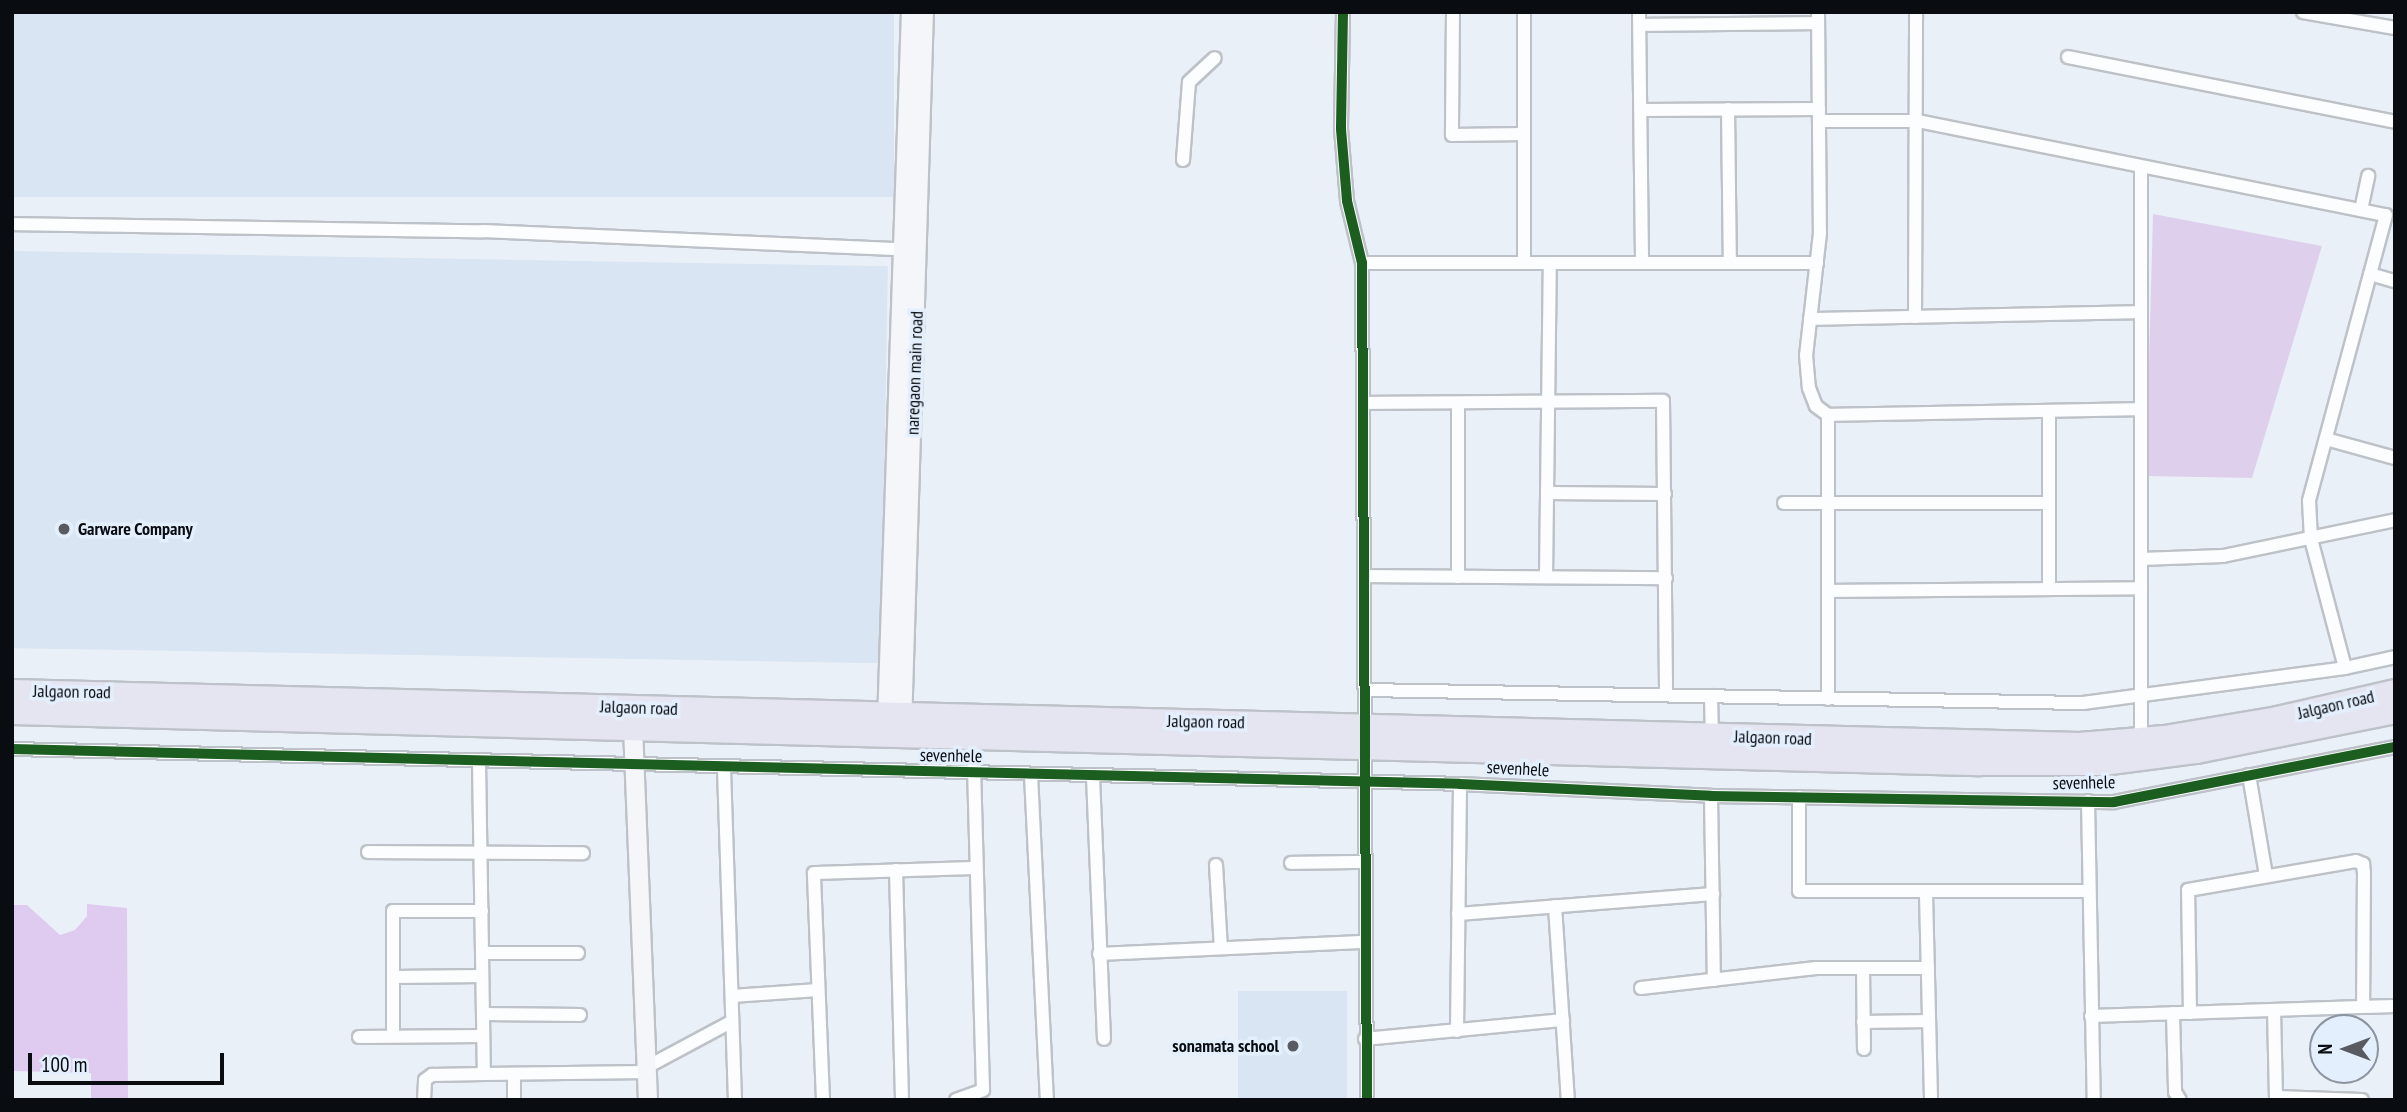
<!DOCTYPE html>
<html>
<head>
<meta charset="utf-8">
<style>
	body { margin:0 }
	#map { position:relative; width:2407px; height:1112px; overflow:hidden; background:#eaf0f7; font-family:"PT Sans Narrow",sans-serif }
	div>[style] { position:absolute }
	.built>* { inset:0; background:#d9e5f2; transform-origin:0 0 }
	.green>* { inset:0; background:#ded0ed }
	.forest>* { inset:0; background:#dfcbef }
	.roads { filter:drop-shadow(2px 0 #bdc2c8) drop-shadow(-2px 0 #bdc2c8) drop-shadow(0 2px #bdc2c8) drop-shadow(0 -2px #bdc2c8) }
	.street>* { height:12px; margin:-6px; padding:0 6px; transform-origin:6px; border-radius:6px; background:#fcfdfe }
	.secondary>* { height:18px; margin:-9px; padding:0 9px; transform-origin:9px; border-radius:9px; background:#f5f6fa }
	.highway>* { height:23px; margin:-11.5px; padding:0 11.5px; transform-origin:11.5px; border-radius:11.5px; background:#e5e5f2 }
	.cycleway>* { height:10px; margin:-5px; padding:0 5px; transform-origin:5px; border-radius:5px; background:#1b5e20 }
	.dots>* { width:19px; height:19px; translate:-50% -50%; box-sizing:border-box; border:4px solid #e4effd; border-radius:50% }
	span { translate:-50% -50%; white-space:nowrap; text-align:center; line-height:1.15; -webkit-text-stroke:7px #e4effd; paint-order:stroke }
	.street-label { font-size:18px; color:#090c11 }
	.poi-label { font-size:18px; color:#090c11; font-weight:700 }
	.left { translate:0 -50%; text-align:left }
	.right { translate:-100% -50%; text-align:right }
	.frame { position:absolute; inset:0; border:14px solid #090c11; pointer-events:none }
	.north { position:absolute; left:2309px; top:1014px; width:70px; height:70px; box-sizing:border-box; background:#e4effd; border:2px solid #8c949f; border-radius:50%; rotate:270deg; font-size:19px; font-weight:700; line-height:28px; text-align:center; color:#090c11 }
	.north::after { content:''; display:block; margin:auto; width:24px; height:32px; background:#585c62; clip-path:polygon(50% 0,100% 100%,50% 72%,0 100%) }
	.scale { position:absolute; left:28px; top:1053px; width:196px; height:32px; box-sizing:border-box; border:4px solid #090c11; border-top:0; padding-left:9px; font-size:21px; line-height:24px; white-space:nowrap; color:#090c11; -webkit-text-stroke:5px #e4effd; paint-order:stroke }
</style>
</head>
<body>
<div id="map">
	<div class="built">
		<div style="left:12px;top:12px;width:882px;height:185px"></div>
		<div style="left:12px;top:251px;width:876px;height:397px;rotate:1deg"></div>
		<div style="left:1238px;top:991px;width:109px;height:109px"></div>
	</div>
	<div class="green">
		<div style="clip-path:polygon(2153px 214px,2322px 246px,2252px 478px,2146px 476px)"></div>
	</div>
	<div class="forest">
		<div style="clip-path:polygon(87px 904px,127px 908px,128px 1100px,91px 1100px,91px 1073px,12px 1071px,12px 905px,27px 905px,60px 935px,75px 930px,87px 916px)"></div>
	</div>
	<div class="roads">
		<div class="street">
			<div style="left:1343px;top:12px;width:117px;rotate:91deg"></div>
			<div style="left:1341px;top:129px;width:72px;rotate:85.2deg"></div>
			<div style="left:1347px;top:201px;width:64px;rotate:76.4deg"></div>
			<div style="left:1362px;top:263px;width:837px;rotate:89.66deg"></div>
			<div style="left:1453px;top:12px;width:123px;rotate:90.5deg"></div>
			<div style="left:1452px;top:135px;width:72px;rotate:-0.8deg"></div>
			<div style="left:1524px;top:12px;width:251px;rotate:90deg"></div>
			<div style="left:1639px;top:12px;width:251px;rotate:89.3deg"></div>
			<div style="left:1818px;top:12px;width:221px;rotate:89.5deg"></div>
			<div style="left:1820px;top:233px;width:123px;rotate:96.5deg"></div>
			<div style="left:1806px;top:355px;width:33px;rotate:85deg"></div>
			<div style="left:1809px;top:388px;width:19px;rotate:69deg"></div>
			<div style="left:1816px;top:406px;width:15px;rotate:37deg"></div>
			<div style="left:1828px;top:415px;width:284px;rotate:90deg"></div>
			<div style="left:2303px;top:12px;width:93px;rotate:9.9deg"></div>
			<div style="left:1640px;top:25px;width:178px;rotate:-0.6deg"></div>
			<div style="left:2068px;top:57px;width:333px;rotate:11.2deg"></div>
			<div style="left:1728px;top:109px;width:154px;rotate:89.3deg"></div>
			<div style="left:1641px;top:110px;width:178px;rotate:-0.3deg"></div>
			<div style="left:1819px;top:121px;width:99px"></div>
			<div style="left:1918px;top:121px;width:477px;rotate:11.4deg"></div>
			<div style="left:2386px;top:215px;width:296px;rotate:105.1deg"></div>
			<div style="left:2309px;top:501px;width:38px;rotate:87deg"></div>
			<div style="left:2311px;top:539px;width:133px;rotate:75.2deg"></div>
			<div style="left:1183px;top:160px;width:78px;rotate:-85.6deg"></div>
			<div style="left:1189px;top:82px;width:35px;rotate:-43deg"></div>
			<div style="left:2141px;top:168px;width:571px;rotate:90deg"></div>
			<div style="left:2361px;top:210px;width:35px;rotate:-78deg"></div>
			<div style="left:12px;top:224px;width:471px;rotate:0.9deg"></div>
			<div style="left:483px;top:231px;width:428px;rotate:2.5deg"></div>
			<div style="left:1362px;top:263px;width:455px"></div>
			<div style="left:2370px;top:274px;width:26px;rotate:16deg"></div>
			<div style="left:1915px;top:317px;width:305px;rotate:-89.8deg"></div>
			<div style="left:1810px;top:319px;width:329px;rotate:-1.2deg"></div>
			<div style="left:1363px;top:403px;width:300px;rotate:-0.4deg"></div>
			<div style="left:1663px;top:401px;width:294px;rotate:89.4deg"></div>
			<div style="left:2049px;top:411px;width:178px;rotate:90deg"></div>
			<div style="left:1828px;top:415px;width:312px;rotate:-1.1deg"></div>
			<div style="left:2326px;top:439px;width:72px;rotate:15.4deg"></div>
			<div style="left:1547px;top:493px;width:118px;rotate:0.5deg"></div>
			<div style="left:1784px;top:503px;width:265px"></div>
			<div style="left:2141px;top:559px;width:82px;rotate:-2.1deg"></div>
			<div style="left:2223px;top:556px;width:176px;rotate:-11.8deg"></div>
			<div style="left:1364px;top:576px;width:302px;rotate:0.4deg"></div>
			<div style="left:1458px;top:577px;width:174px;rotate:-90deg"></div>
			<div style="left:1546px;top:577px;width:314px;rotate:-89.3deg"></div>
			<div style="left:1828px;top:591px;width:313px;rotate:-0.5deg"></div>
			<div style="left:1365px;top:690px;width:718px;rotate:1.04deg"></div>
			<div style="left:2083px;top:703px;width:264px;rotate:-7.6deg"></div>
			<div style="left:2345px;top:668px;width:51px;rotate:-12.4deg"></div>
			<div style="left:1711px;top:696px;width:40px;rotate:88.6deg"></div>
			<div style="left:12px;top:749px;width:1448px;rotate:1.38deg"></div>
			<div style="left:1460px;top:784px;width:251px;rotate:2.7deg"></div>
			<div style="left:1711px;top:796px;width:403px;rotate:0.9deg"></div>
			<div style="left:2114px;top:802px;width:286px;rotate:-11.1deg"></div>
			<div style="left:479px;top:762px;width:312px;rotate:89.1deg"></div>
			<div style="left:484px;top:1074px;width:163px;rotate:-0.7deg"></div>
			<div style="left:724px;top:769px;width:331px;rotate:88.1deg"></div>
			<div style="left:1031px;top:775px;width:325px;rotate:87.2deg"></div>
			<div style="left:2249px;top:775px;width:102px;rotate:80.4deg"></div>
			<div style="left:1093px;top:777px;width:262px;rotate:87.6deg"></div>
			<div style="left:1711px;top:796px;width:184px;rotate:89.1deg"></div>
			<div style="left:1799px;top:797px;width:94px;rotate:90deg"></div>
			<div style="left:1799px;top:891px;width:290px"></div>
			<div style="left:2088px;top:801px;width:299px;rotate:88.9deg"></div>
			<div style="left:368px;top:852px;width:215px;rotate:0.3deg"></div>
			<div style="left:1291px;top:863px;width:75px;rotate:-0.8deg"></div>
			<div style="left:1216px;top:865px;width:83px;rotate:86.6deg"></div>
			<div style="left:896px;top:870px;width:230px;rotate:88.5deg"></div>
			<div style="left:1926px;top:894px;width:206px;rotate:88.6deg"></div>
			<div style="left:1555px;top:906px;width:194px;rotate:86.2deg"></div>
			<div style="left:1458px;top:914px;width:256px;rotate:-4.5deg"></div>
			<div style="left:482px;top:953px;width:96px"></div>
			<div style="left:1099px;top:954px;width:267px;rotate:-2.6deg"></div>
			<div style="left:1863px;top:968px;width:81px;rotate:89.3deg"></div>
			<div style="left:393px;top:977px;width:89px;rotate:-0.6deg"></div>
			<div style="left:1641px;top:988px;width:176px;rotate:-6.5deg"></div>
			<div style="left:1816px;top:968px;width:112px"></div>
			<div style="left:732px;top:996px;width:86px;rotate:-4deg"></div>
			<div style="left:2274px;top:1010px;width:90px;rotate:88.7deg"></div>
			<div style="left:2173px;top:1013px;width:79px;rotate:88.5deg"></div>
			<div style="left:2175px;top:1092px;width:9px;rotate:58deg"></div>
			<div style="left:2190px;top:1013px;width:123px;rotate:-90.9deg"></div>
			<div style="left:2188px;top:890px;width:170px;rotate:-9.8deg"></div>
			<div style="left:2356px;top:861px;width:8px;rotate:23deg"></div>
			<div style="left:2363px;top:864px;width:9px;rotate:84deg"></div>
			<div style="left:2364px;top:873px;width:134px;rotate:90.4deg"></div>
			<div style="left:483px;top:1014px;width:97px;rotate:0.6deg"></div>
			<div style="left:2091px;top:1016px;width:304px;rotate:-1.9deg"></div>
			<div style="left:1863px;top:1022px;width:66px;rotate:-0.9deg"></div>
			<div style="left:1457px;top:1031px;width:247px;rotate:-89.3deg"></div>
			<div style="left:393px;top:1036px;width:125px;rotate:-90deg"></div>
			<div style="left:393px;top:911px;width:89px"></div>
			<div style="left:359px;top:1037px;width:124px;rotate:-0.5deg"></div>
			<div style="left:1365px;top:1039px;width:199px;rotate:-5.5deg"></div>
			<div style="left:647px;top:1067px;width:95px;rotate:-28.2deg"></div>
			<div style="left:514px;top:1074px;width:26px;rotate:90deg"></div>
			<div style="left:2276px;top:1097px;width:86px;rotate:2deg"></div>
			<div style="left:424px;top:1100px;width:20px;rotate:-87deg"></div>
			<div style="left:425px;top:1080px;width:9px;rotate:-36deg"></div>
			<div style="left:432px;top:1075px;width:52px;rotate:-1.1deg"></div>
			<div style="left:823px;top:1100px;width:227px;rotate:-92.3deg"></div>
			<div style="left:814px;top:873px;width:161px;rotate:-1.8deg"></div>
			<div style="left:956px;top:1100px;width:29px;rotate:-20deg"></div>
			<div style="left:983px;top:1090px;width:354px;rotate:-91.6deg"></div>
		</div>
		<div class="secondary">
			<div style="left:887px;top:723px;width:711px;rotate:-88.07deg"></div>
			<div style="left:902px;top:726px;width:714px;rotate:-88.24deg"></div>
			<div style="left:633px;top:727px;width:373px;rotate:87.7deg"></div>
		</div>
		<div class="highway">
			<div style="left:12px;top:691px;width:2068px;rotate:1.47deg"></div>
			<div style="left:2079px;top:744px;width:85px;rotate:-4.7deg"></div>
			<div style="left:2164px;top:737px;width:115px;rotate:-9.5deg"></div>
			<div style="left:2277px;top:718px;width:121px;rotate:-12.9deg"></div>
			<div style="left:12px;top:712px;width:1968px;rotate:1.49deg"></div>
			<div style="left:1979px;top:763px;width:123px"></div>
			<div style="left:2102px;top:763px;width:95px;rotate:-7.3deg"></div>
			<div style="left:2196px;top:751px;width:203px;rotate:-11.4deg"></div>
		</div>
	</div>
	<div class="cycleway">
		<div style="left:1343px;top:12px;width:117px;rotate:91deg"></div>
		<div style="left:1341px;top:129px;width:72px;rotate:85.2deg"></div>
		<div style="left:1347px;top:201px;width:64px;rotate:76.4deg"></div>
		<div style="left:1362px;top:263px;width:837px;rotate:89.66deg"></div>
		<div style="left:12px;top:749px;width:1448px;rotate:1.38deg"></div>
		<div style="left:1460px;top:784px;width:251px;rotate:2.7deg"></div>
		<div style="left:1711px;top:796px;width:403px;rotate:0.9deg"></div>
		<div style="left:2114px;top:802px;width:286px;rotate:-11.1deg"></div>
	</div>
	<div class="dots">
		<div style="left:64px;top:529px;background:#585c62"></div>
		<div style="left:1293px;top:1046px;background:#585c62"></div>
	</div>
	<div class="street-label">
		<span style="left:915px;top:373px;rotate:-88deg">naregaon main road</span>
		<span style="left:72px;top:692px;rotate:1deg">Jalgaon road</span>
		<span style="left:2336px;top:705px;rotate:-13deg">Jalgaon road</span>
		<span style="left:639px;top:708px;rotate:2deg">Jalgaon road</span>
		<span style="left:1206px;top:722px;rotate:1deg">Jalgaon road</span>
		<span style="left:1773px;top:738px;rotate:2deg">Jalgaon road</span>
		<span style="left:951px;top:756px;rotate:1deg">sevenhele</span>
		<span style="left:1518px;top:769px;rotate:3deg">sevenhele</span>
		<span style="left:2084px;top:783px;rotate:-1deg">sevenhele</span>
	</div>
	<div class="poi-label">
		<span class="left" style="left:78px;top:529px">Garware Company</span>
		<span class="right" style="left:1279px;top:1046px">sonamata school</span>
	</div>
	<div class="frame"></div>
	<div class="north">N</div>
	<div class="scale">100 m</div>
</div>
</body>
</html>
